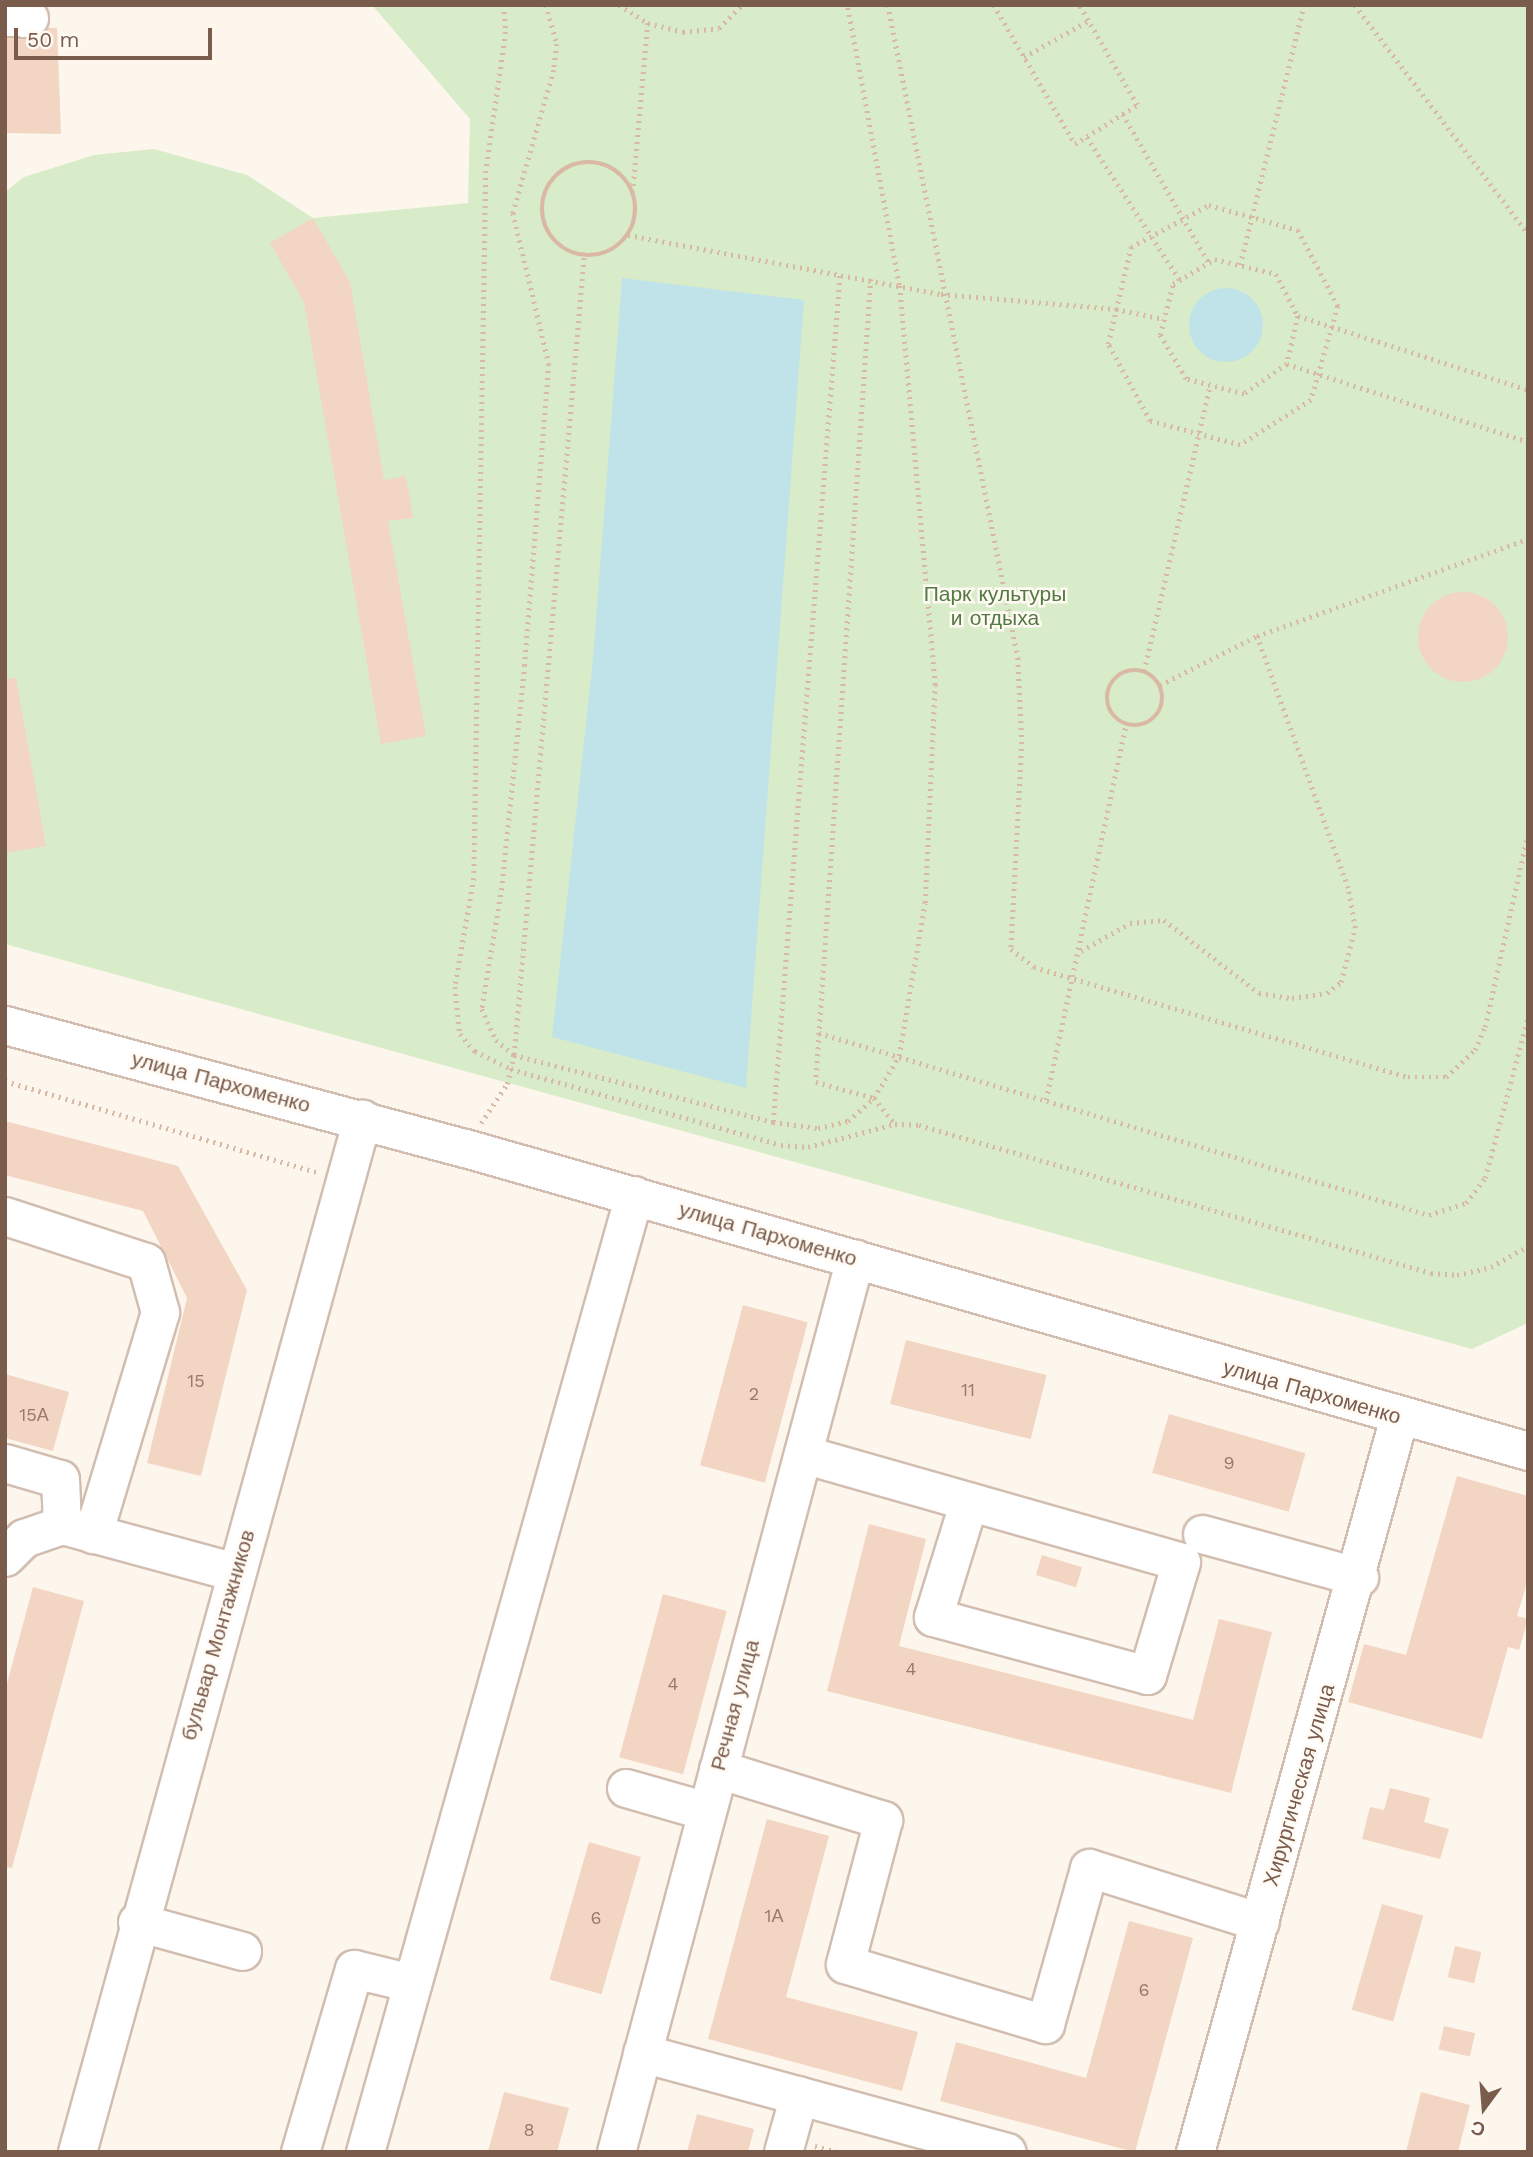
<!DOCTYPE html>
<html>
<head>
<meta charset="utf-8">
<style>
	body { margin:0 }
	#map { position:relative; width:1533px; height:2157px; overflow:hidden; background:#fdf6ec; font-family:"Work Sans",sans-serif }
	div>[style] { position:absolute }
	.green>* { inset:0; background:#d8ecc9 }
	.water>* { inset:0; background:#bfe3e8 }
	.round { border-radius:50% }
	.building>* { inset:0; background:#f3d5c3; transform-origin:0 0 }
	.path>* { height:4.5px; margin-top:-2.25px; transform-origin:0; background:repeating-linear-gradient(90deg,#d9b8a5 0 2px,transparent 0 7px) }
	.path>.ring { margin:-2.25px; padding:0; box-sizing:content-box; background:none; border:4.5px solid #d9b8a5; border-radius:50% }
	.roads { filter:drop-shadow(2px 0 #d1beb0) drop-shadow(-2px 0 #d1beb0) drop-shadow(0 2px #d1beb0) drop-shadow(0 -2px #d1beb0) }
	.minor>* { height:37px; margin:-18.5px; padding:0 18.5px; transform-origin:18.5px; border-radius:18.5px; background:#fff }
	span { translate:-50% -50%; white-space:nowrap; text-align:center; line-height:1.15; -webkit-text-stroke:5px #fffaf3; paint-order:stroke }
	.number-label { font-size:18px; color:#987a6a }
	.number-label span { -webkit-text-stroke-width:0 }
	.park-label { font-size:21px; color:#537a41 }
	.street-label { font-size:21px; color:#7a5c4d }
	.frame { position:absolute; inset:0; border:7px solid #7a5c4d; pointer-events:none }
	.north { position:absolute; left:1449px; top:2073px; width:70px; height:70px; -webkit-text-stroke:5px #fffaf3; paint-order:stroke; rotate:196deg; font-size:19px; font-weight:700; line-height:28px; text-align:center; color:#7a5c4d }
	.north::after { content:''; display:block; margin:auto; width:24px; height:32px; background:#7a5c4d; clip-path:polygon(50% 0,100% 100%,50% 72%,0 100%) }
	.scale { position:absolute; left:14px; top:28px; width:198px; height:32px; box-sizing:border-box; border:4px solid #7a5c4d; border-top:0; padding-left:9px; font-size:21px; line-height:24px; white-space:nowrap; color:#7a5c4d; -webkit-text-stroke:5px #fffaf3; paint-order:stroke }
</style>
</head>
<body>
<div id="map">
	<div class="green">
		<div style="clip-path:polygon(372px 5px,1528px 5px,1528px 1323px,1472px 1349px,5px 944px,5px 192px,24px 177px,94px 155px,154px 149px,247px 175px,313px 218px,468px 203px,470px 119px)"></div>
	</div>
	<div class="water">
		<div style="clip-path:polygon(622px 278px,804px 300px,746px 1088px,552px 1037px,593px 659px)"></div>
		<div class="round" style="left:1189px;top:288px;width:74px;height:74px"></div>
	</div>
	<div class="building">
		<div style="clip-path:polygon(47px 28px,57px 28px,61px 134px,5px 133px,5px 38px,38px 37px)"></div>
		<div style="clip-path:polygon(313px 218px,350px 282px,384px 480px,406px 476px,413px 518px,388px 521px,426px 736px,381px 744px,304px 302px,270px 243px)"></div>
		<div class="round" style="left:1418px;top:592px;width:90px;height:90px"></div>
		<div style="clip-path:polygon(16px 678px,46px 846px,5px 853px,5px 679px)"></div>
		<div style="clip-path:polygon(5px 1121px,178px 1166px,247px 1290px,201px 1476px,147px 1463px,187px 1298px,143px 1211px,5px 1175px)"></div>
		<div style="left:743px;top:1305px;width:67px;height:166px;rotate:15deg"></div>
		<div style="left:906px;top:1340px;width:145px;height:66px;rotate:14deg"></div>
		<div style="clip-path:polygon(5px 1374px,69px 1392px,53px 1451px,5px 1438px)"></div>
		<div style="left:1169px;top:1414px;width:142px;height:61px;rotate:16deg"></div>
		<div style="clip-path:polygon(1457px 1476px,1528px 1496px,1528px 1579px,1517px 1616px,1528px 1619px,1519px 1650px,1508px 1647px,1482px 1739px,1348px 1702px,1364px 1644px,1406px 1655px)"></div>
		<div style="clip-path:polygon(869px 1524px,926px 1539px,899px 1646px,1193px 1720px,1219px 1619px,1272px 1632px,1231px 1793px,827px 1691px)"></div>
		<div style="left:1042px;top:1555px;width:42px;height:21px;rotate:17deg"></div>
		<div style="clip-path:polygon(33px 1587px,84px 1601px,12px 1868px,5px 1867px,5px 1691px)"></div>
		<div style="left:663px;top:1594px;width:66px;height:169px;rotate:15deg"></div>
		<div style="clip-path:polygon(1390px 1788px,1430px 1798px,1424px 1822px,1449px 1829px,1440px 1859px,1362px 1839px,1370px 1807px,1384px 1810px)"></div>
		<div style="clip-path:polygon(767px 1819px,829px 1836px,786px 1997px,918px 2032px,902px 2091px,708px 2039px)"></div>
		<div style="left:589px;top:1842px;width:54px;height:143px;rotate:16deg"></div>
		<div style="left:1382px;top:1904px;width:43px;height:110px;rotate:16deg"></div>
		<div style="clip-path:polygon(1129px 1921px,1193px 1938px,1135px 2152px,940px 2101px,956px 2042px,1086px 2078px)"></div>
		<div style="left:1455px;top:1946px;width:27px;height:32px;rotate:13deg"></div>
		<div style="left:1444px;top:2026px;width:32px;height:24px;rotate:13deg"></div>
		<div style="clip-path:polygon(504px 2092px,569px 2108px,557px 2152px,488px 2152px)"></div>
		<div style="clip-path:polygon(1421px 2092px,1470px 2105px,1458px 2152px,1406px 2152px)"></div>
		<div style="clip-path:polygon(697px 2114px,754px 2129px,748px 2152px,687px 2152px)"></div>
	</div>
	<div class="path">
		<div style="left:504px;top:5px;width:27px;rotate:86deg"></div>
		<div style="left:506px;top:32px;width:140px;rotate:98.2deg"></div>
		<div style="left:486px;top:171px;width:707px;rotate:90.97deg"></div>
		<div style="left:474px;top:878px;width:111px;rotate:99.9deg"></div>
		<div style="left:455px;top:987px;width:47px;rotate:83.9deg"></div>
		<div style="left:460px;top:1034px;width:23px;rotate:49deg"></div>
		<div style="left:475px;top:1051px;width:40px;rotate:26.6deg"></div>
		<div style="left:511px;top:1069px;width:280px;rotate:15.7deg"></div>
		<div style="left:781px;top:1145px;width:27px;rotate:4deg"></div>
		<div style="left:808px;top:1147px;width:90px;rotate:-14.8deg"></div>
		<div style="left:895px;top:1124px;width:24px;rotate:2deg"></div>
		<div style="left:919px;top:1125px;width:533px;rotate:16.12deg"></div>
		<div style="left:1431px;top:1273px;width:26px;rotate:4deg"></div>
		<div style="left:1457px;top:1275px;width:35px;rotate:-13deg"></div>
		<div style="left:1491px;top:1267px;width:43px;rotate:-29.6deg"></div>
		<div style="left:546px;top:5px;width:41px;rotate:74.2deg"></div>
		<div style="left:557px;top:44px;width:26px;rotate:97deg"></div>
		<div style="left:554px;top:70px;width:149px;rotate:106deg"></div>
		<div style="left:513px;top:213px;width:155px;rotate:76.6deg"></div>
		<div style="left:549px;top:364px;width:302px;rotate:94.6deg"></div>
		<div style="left:525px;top:665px;width:224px;rotate:95.9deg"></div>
		<div style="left:502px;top:888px;width:123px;rotate:99.4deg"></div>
		<div style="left:482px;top:1009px;width:34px;rotate:66deg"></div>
		<div style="left:496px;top:1040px;width:23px;rotate:40deg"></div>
		<div style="left:514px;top:1055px;width:268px;rotate:14.5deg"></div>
		<div style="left:773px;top:1122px;width:45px;rotate:7.6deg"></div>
		<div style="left:818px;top:1128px;width:31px;rotate:-13deg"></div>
		<div style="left:848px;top:1121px;width:35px;rotate:-41deg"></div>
		<div style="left:874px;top:1098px;width:49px;rotate:-59.2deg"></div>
		<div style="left:899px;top:1056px;width:155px;rotate:-80.4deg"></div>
		<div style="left:925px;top:903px;width:218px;rotate:-87.4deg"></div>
		<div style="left:935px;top:685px;width:402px;rotate:-95.1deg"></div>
		<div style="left:899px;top:285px;width:285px;rotate:-100.5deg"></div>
		<div style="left:619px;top:5px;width:34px;rotate:32deg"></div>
		<div style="left:648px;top:23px;width:169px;rotate:95.1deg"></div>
		<div style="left:888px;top:5px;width:666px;rotate:78.74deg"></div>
		<div style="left:1018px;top:658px;width:84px;rotate:87.3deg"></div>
		<div style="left:1022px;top:742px;width:207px;rotate:93deg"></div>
		<div style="left:1011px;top:949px;width:29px;rotate:38deg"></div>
		<div style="left:1034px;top:967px;width:390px;rotate:16.4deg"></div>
		<div style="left:1408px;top:1077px;width:38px"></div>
		<div style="left:1446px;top:1077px;width:40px;rotate:-43deg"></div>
		<div style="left:1475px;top:1050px;width:25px;rotate:-67deg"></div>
		<div style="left:1485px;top:1027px;width:199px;rotate:-77.5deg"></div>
		<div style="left:994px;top:5px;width:161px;rotate:59.8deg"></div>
		<div style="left:1075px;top:144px;width:73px;rotate:-32.2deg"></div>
		<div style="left:1137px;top:105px;width:116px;rotate:-120.1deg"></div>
		<div style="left:1355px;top:5px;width:287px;rotate:52.9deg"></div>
		<div style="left:648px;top:23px;width:36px;rotate:14deg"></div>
		<div style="left:683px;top:32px;width:36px;rotate:-6deg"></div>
		<div style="left:719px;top:28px;width:33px;rotate:-45deg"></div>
		<div style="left:1024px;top:57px;width:73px;rotate:-29.4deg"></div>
		<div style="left:1123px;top:114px;width:172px;rotate:60deg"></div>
		<div style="left:1087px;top:137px;width:171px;rotate:57deg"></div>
		<div class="ring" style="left:542px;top:162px;width:89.5px;height:89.5px"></div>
		<div style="left:1209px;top:205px;width:92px;rotate:15.7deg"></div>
		<div style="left:1298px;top:230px;width:86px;rotate:62.2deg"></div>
		<div style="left:1338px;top:306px;width:98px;rotate:106deg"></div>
		<div style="left:1311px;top:400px;width:84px;rotate:147.6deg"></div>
		<div style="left:1240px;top:445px;width:93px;rotate:-165.1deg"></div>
		<div style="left:1150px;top:421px;width:88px;rotate:-118.6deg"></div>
		<div style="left:1108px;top:344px;width:100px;rotate:-76.7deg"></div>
		<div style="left:1131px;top:247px;width:89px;rotate:-28.3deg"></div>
		<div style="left:628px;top:235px;width:319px;rotate:10.7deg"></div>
		<div style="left:941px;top:294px;width:176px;rotate:4.9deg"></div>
		<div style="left:1116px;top:309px;width:49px;rotate:11.8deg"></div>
		<div style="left:1240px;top:265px;width:268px;rotate:-76.2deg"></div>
		<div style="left:871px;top:279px;width:805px;rotate:93.92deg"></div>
		<div style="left:816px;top:1082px;width:60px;rotate:15.4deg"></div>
		<div style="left:874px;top:1098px;width:33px;rotate:51deg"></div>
		<div style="left:1298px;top:316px;width:49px;rotate:102.9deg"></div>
		<div style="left:1287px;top:364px;width:52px;rotate:145.1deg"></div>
		<div style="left:1244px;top:394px;width:60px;rotate:-165.5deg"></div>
		<div style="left:1186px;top:379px;width:51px;rotate:-120.6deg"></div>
		<div style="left:1160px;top:335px;width:53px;rotate:-75.7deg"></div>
		<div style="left:1173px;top:284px;width:49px;rotate:-30.8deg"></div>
		<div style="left:1215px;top:259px;width:63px;rotate:13.8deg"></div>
		<div style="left:1276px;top:274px;width:47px;rotate:62.4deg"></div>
		<div style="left:1298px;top:316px;width:242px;rotate:17.8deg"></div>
		<div style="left:1287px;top:364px;width:253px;rotate:17.9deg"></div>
		<div class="ring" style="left:1107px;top:670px;width:51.5px;height:51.5px"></div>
		<div style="left:1144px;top:671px;width:293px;rotate:-77deg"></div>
		<div style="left:1160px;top:685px;width:109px;rotate:-26.8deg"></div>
		<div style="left:1257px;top:636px;width:288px;rotate:-19.7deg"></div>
		<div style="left:1081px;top:951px;width:56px;rotate:-29.7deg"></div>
		<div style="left:1130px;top:923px;width:34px;rotate:-5deg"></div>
		<div style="left:1164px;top:920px;width:120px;rotate:37.5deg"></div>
		<div style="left:1259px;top:993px;width:33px;rotate:9deg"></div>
		<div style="left:1292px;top:998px;width:35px;rotate:-8deg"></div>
		<div style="left:1327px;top:993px;width:18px;rotate:-38deg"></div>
		<div style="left:1341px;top:982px;width:56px;rotate:-75.5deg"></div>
		<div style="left:1355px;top:928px;width:41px;rotate:-99.9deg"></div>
		<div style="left:1348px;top:888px;width:268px;rotate:-109.9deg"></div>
		<div style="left:819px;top:1033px;width:637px;rotate:16.61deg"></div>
		<div style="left:1429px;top:1215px;width:39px;rotate:-18deg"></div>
		<div style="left:1466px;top:1203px;width:31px;rotate:-53deg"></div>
		<div style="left:1485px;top:1178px;width:167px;rotate:-75deg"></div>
		<div style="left:5px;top:1081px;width:325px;rotate:16.3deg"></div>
		<div style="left:1046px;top:1100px;width:384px;rotate:-78deg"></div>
		<div style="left:773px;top:1122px;width:853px;rotate:-85.49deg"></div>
		<div style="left:481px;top:1123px;width:47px;rotate:-56.3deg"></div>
		<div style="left:507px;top:1084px;width:30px;rotate:-76deg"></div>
		<div style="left:514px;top:1055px;width:801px;rotate:-84.99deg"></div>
		<div style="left:815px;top:2146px;width:24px;rotate:15deg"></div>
	</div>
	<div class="roads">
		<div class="minor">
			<div style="left:5px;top:17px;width:24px;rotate:2deg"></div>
			<div style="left:5px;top:1025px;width:476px;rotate:15deg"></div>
			<div style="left:465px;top:1148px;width:1105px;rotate:15.91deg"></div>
			<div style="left:5px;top:1216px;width:148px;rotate:18.1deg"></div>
			<div style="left:146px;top:1262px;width:52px;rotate:74.4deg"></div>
			<div style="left:160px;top:1312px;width:232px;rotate:106.8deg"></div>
			<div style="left:803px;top:1454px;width:393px;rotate:15.9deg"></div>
			<div style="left:1181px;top:1562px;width:118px;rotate:106.7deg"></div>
			<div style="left:1147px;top:1675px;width:222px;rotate:-164.8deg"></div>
			<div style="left:933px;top:1617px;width:121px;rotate:-72.8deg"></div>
			<div style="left:5px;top:1463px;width:57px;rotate:16.2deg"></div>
			<div style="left:60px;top:1479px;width:46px;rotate:87.5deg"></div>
			<div style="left:1202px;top:1534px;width:163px;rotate:15.3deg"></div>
			<div style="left:5px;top:1557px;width:27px;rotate:-45deg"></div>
			<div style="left:24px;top:1538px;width:40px;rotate:-18.9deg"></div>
			<div style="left:62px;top:1525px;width:179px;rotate:15.2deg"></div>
			<div style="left:718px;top:1769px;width:173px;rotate:17.2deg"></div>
			<div style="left:883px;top:1820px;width:149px;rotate:104.8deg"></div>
			<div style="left:845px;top:1964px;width:209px;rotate:16.7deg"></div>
			<div style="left:1045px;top:2024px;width:162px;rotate:-74.2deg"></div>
			<div style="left:1089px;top:1868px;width:179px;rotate:17.5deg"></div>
			<div style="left:626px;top:1788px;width:83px;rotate:16deg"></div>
			<div style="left:137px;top:1922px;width:109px;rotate:15.4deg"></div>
			<div style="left:642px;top:2053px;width:378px;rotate:15.2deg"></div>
			<div style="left:77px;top:2152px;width:1072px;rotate:-74.58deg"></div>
			<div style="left:300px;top:2152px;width:191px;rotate:-73.6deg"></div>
			<div style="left:354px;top:1969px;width:60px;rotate:13.6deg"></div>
			<div style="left:365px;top:2152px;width:994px;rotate:-74.3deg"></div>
			<div style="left:616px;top:2152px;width:925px;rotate:-75.03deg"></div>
			<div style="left:783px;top:2152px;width:59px;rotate:-74.3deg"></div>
			<div style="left:1195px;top:2152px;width:763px;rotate:-74.49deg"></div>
		</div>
	</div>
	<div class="number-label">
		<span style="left:196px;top:1381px">15</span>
		<span style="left:968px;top:1390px">11</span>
		<span style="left:754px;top:1394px">2</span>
		<span style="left:34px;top:1415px">15А</span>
		<span style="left:1229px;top:1463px">9</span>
		<span style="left:911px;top:1669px">4</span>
		<span style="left:673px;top:1684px">4</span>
		<span style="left:774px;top:1916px">1А</span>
		<span style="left:596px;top:1918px">6</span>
		<span style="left:1144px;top:1990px">6</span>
		<span style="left:529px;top:2130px">8</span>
	</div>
	<div class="park-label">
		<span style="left:995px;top:606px">Парк культуры<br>и отдыха</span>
	</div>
	<div class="street-label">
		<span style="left:221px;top:1082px;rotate:15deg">улица Пархоменко</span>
		<span style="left:768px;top:1234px;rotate:16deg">улица Пархоменко</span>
		<span style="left:1312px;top:1392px;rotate:16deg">улица Пархоменко</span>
		<span style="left:218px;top:1635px;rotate:-74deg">бульвар Монтажников</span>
		<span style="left:735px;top:1705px;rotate:-75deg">Речная улица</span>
		<span style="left:1299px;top:1785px;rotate:-74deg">Хирургическая улица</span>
	</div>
	<div class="frame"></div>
	<div class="north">С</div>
	<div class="scale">50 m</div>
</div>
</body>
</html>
